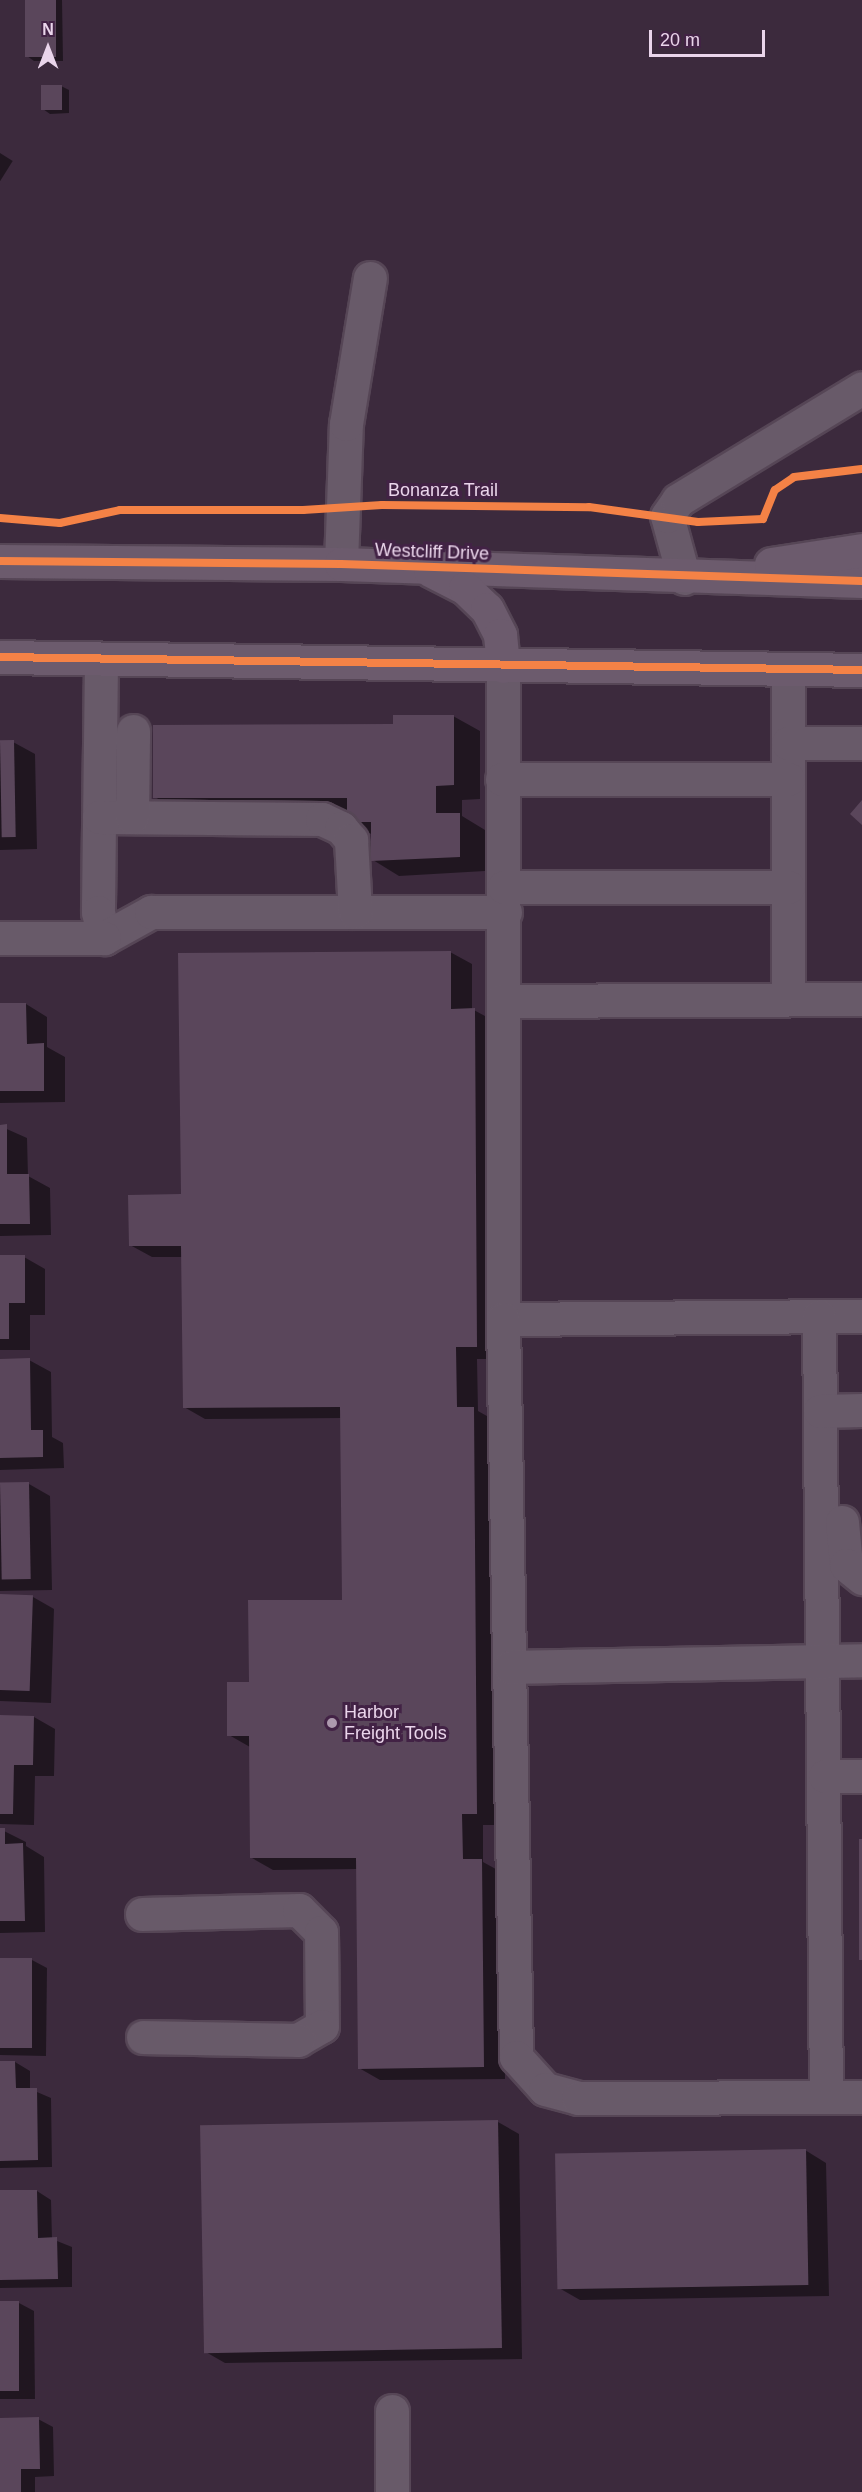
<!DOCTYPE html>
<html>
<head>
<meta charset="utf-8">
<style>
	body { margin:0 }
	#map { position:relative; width:862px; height:2492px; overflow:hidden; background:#3c2a3d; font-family:Helvetica,sans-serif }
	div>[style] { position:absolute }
	.shadow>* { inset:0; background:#0007; transform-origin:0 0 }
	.building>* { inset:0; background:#5a465b; transform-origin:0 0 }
	.roads { filter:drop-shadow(2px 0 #564656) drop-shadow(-2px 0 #564656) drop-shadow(0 2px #564656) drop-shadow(0 -2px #564656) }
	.minor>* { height:33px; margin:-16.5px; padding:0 16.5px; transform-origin:16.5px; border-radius:16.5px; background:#685a69 }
	.major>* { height:33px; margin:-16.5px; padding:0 16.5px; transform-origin:16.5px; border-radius:16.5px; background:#6c5b6d }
	.cycleway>* { height:8px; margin:-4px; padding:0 4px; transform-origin:4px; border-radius:4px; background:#f48246 }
	.dots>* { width:16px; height:16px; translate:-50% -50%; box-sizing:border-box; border:3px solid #422245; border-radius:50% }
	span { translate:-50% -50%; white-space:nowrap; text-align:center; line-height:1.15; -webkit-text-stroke:6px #422245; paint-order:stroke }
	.street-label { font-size:18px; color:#ead5eb }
	.poi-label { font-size:18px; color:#ead5eb }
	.left { translate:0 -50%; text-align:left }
	.north { position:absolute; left:18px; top:18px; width:60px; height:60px; -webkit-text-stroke:4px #422245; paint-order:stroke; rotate:0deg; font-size:16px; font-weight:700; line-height:24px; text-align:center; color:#ead5eb }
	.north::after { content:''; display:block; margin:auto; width:21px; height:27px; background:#ead5eb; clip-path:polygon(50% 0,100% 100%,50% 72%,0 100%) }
	.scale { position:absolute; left:649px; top:30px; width:116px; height:27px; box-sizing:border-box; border:3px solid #ead5eb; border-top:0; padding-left:8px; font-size:18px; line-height:21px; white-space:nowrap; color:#ead5eb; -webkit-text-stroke:4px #422245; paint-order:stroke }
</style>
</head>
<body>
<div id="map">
	<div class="shadow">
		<div style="clip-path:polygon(27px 0,62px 0,63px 61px,34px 61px,27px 56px)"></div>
		<div style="clip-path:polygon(61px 86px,69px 90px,69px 113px,50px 114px,43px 109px)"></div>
		<div style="left:0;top:153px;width:15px;height:135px;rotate:32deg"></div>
		<div style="clip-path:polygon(453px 716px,480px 731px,480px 799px,462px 800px,462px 816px,485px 830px,485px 871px,399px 876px,373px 860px,373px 835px,349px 822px,349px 812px,181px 813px,155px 797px)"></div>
		<div style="clip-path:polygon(0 742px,13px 742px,35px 754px,37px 849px,0 850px)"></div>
		<div style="clip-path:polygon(450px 952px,472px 964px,472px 1009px,496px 1022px,498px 1359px,477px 1359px,478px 1411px,494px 1420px,498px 1825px,483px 1825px,483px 1862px,503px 1873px,505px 2079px,380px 2080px,359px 2068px,357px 1869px,273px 1870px,252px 1858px,250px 1747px,229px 1735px,250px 1683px,344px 1601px,342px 1418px,205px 1419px,184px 1407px,182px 1257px,152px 1257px,130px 1245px)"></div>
		<div style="clip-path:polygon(26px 1004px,47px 1017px,47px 1047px,65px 1057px,65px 1102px,0 1103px,0 1005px)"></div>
		<div style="clip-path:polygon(0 1126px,27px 1138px,28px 1176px,50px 1188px,51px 1235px,0 1236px)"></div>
		<div style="clip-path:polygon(0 1256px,24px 1257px,45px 1269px,45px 1315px,30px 1315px,30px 1350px,0 1350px)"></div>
		<div style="clip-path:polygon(0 1360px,29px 1360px,51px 1372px,52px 1437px,63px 1443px,64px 1468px,0 1470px)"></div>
		<div style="clip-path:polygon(29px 1484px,50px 1496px,52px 1590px,0 1591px,0 1485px)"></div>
		<div style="clip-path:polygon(0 1596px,33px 1597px,54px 1609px,51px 1703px,0 1701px)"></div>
		<div style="clip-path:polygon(0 1716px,34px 1717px,55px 1729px,54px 1776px,35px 1776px,34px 1825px,0 1824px)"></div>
		<div style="clip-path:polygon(0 1829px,26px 1842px,26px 1846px,44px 1857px,45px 1932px,0 1933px)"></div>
		<div style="clip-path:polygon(0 1959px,32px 1960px,47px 1968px,46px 2056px,0 2055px)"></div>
		<div style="clip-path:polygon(15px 2062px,30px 2071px,30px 2089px,51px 2098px,52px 2167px,0 2168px,0 2063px)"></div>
		<div style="clip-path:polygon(498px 2122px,519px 2134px,522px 2359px,225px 2363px,204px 2351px)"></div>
		<div style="clip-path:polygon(805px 2150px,826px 2163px,829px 2296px,580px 2300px,559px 2288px)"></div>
		<div style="clip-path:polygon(37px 2191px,51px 2200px,52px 2239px,72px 2247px,72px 2287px,0 2288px,0 2192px)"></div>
		<div style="clip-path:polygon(0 2303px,19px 2303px,34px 2311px,35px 2399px,0 2399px)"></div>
		<div style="clip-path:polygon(0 2419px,38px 2419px,53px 2427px,54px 2476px,35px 2477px,35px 2492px,0 2492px)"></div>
	</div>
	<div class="building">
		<div style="left:25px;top:0;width:31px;height:57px"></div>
		<div style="left:41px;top:85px;width:21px;height:25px"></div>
		<div style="clip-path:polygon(393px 715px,454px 715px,454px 785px,436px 786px,436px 813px,460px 813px,460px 857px,371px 861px,371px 822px,347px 822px,347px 798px,153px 798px,153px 725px,393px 724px)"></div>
		<div style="left:14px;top:740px;width:97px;height:14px;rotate:89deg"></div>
		<div style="clip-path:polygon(862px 800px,862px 825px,850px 814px)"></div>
		<div style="clip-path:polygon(451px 951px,451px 1009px,475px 1008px,477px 1347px,456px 1347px,457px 1407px,474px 1407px,477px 1814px,462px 1814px,463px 1859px,482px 1859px,484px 2067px,358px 2069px,356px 1858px,250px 1858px,249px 1736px,227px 1736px,227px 1682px,249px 1682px,248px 1600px,342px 1600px,340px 1407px,183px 1408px,181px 1246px,129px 1246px,128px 1195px,181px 1194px,178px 953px)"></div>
		<div style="clip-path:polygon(0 1003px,26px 1003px,27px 1044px,44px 1043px,44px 1091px,0 1091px)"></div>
		<div style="clip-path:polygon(7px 1124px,7px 1174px,29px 1174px,30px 1224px,0 1224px,0 1125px)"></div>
		<div style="clip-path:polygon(0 1255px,25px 1255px,25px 1303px,9px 1303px,9px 1339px,0 1339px)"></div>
		<div style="clip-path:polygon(30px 1358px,31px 1430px,43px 1430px,43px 1457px,0 1458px,0 1359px)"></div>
		<div style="left:29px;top:1482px;width:97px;height:29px;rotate:89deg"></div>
		<div style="left:0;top:1594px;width:33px;height:96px;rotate:2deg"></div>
		<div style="clip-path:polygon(0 1715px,34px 1716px,33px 1765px,14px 1765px,13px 1814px,0 1814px)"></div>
		<div style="clip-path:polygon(0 1828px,5px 1828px,5px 1844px,23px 1843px,25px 1921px,0 1921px)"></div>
		<div style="left:859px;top:1839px;width:3px;height:121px"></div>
		<div style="left:0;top:1958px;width:32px;height:90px"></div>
		<div style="clip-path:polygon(0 2061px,15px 2061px,16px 2088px,37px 2088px,38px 2160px,0 2161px)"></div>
		<div style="left:498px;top:2120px;width:228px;height:298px;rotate:89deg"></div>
		<div style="left:806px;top:2149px;width:136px;height:251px;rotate:89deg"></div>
		<div style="clip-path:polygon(0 2190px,37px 2190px,38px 2238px,57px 2237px,58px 2279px,0 2280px)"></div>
		<div style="left:0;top:2301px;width:19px;height:90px"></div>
		<div style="clip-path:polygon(39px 2417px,40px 2469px,21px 2469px,21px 2492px,0 2492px,0 2418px)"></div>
	</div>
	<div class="roads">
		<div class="minor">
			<div style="left:341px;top:564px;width:140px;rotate:-88deg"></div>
			<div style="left:346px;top:424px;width:148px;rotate:-80.7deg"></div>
			<div style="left:684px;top:578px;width:64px;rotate:-105.3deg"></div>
			<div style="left:667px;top:516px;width:19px;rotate:-55deg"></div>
			<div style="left:678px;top:500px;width:215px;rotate:-31.3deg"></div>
			<div style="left:101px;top:661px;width:251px;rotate:90.7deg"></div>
			<div style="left:98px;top:912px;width:27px;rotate:77deg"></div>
			<div style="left:104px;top:938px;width:54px;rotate:-29deg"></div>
			<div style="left:151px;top:912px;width:354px"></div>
			<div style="left:503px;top:666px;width:335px;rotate:90deg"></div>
			<div style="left:503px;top:1001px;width:359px;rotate:-0.3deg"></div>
			<div style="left:788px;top:669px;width:330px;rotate:90deg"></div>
			<div style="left:788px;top:743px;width:74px"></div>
			<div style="left:502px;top:779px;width:286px"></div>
			<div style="left:99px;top:817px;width:223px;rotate:0.5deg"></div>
			<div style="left:322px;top:819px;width:21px;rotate:25deg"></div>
			<div style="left:341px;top:828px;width:16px;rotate:50deg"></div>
			<div style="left:351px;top:840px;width:72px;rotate:86.8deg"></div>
			<div style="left:132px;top:817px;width:86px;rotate:-89.3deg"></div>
			<div style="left:504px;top:887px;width:284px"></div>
			<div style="left:0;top:938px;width:104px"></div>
			<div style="left:503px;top:1001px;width:318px;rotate:90deg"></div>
			<div style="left:503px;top:1319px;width:359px;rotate:-0.5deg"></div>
			<div style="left:819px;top:1316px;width:781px;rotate:89.49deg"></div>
			<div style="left:503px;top:1319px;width:738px;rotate:88.99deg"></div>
			<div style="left:516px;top:2057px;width:43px;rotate:47.8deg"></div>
			<div style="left:545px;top:2089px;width:34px;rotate:15deg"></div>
			<div style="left:578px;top:2098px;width:284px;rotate:-0.2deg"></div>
			<div style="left:820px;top:1411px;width:42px;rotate:-1.4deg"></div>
			<div style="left:842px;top:1522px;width:43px;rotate:84.7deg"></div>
			<div style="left:846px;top:1565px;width:21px;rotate:39deg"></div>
			<div style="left:510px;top:1667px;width:352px;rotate:-1.1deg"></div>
			<div style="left:825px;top:1776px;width:37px"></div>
			<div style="left:142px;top:1914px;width:157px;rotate:-1.5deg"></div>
			<div style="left:299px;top:1910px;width:31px;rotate:45deg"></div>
			<div style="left:321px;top:1932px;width:94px;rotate:89.4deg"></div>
			<div style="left:322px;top:2026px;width:28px;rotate:150deg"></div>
			<div style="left:298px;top:2040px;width:155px;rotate:-178.9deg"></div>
			<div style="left:392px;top:2492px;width:81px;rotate:-90deg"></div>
		</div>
		<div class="major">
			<div style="left:0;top:561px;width:341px;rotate:0.5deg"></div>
			<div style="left:341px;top:564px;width:521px;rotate:1.87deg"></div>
			<div style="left:771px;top:564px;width:92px;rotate:-8.7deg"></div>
			<div style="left:430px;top:570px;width:39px;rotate:27deg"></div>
			<div style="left:465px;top:588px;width:30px;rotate:44deg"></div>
			<div style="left:487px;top:609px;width:29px;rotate:63deg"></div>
			<div style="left:500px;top:635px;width:31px;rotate:84deg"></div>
			<div style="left:0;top:657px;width:862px;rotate:0.86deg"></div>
		</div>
	</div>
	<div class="cycleway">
		<div style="left:0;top:518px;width:60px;rotate:4.8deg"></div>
		<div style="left:60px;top:523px;width:61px;rotate:-12.2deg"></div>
		<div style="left:120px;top:510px;width:183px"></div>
		<div style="left:303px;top:510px;width:79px;rotate:-3.6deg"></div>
		<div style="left:382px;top:505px;width:207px;rotate:0.6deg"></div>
		<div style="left:589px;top:507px;width:110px;rotate:7.8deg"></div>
		<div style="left:698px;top:522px;width:65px;rotate:-2.6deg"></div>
		<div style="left:763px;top:519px;width:31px;rotate:-68deg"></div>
		<div style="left:775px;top:490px;width:23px;rotate:-34deg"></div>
		<div style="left:794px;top:477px;width:68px;rotate:-6.7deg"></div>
		<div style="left:0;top:561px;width:341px;rotate:0.5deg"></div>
		<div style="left:341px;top:564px;width:521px;rotate:1.87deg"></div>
		<div style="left:0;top:657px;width:862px;rotate:0.86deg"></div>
	</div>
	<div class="dots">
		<div style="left:332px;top:1723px;background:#ad99ae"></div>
	</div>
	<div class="street-label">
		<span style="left:443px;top:490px">Bonanza Trail</span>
		<span style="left:432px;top:552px;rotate:2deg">Westcliff Drive</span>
	</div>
	<div class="poi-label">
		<span class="left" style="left:344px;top:1723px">Harbor<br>Freight Tools</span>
	</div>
	<div class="north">N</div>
	<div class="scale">20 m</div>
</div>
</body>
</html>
